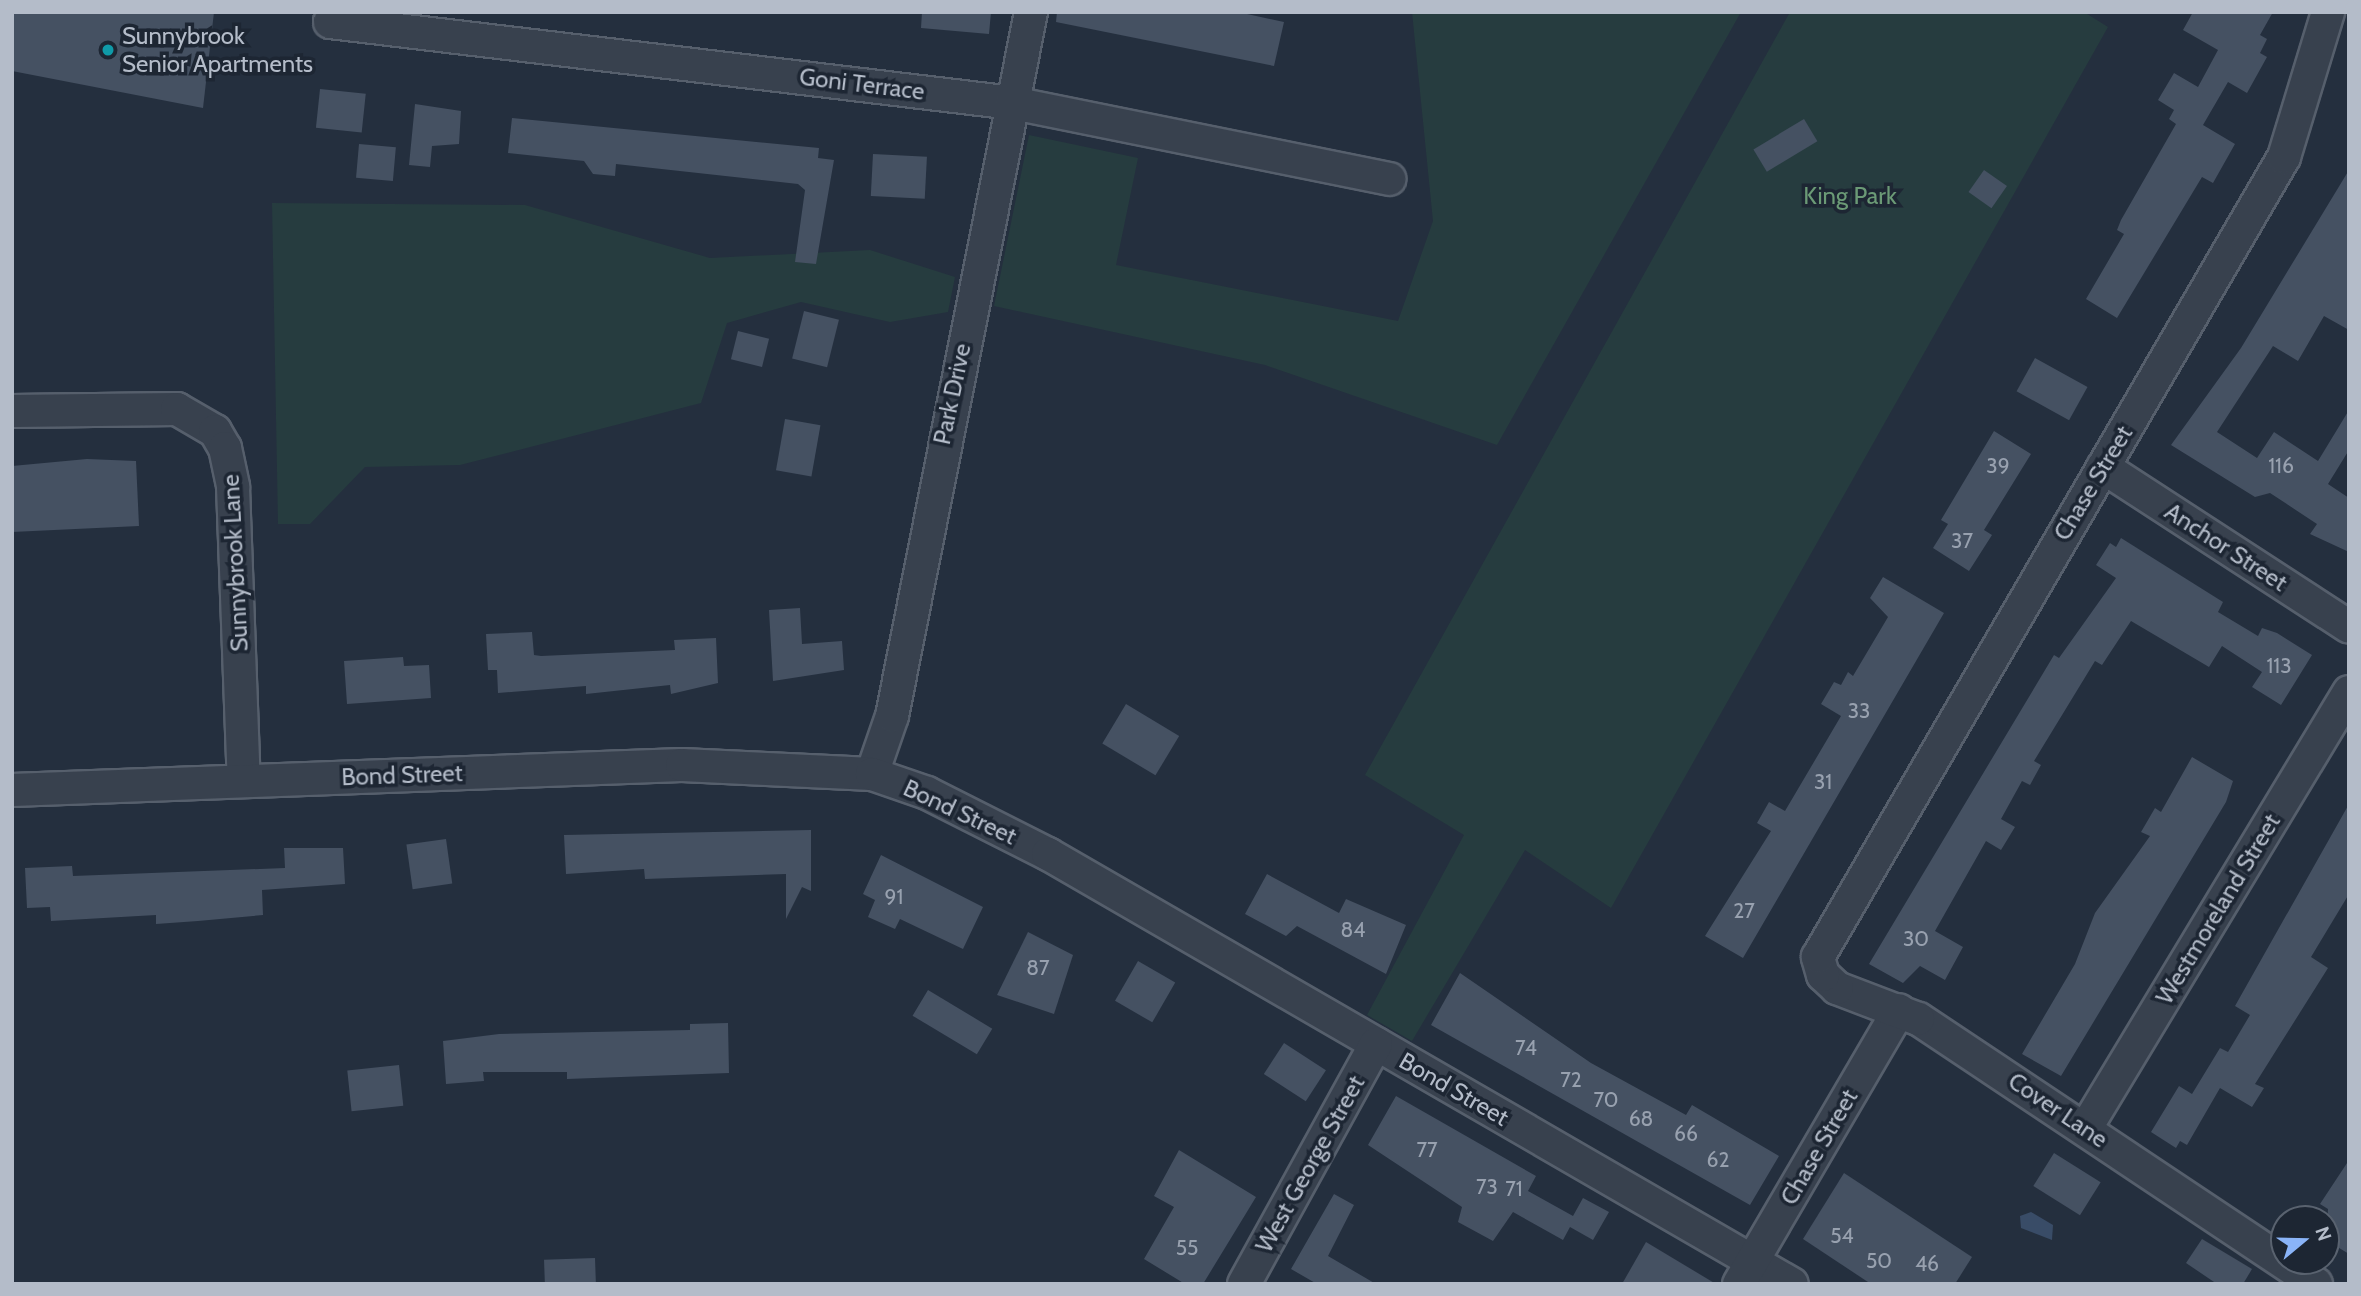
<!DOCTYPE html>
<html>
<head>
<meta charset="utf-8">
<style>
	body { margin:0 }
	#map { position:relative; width:2361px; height:1296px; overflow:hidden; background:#242f3e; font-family:Cabin,sans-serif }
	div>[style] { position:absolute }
	.green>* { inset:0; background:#263c3f }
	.water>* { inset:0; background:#394c67 }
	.building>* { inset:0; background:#455162; transform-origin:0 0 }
	.roads { filter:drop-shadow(2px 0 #565f6c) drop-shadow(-2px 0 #565f6c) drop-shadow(0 2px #565f6c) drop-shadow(0 -2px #565f6c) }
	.minor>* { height:32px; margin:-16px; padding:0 16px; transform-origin:16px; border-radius:16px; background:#38414e }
	.dots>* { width:19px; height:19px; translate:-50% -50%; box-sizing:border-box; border:4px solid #1d2633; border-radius:50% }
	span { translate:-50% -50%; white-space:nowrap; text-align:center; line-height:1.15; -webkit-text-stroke:7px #1d2633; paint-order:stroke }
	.number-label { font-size:21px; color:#98a1af }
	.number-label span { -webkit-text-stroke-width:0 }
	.poi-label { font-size:24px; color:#b4bcc9 }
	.left { translate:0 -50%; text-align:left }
	.street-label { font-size:24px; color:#b4bcc9 }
	.park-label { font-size:24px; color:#6b9a76 }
	.frame { position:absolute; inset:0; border:14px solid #b4bcc9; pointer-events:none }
	.north { position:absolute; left:2270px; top:1205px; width:70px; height:70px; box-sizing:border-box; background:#1d2633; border:2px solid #59626f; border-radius:50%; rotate:71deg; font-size:19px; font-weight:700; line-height:28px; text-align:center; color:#b4bcc9 }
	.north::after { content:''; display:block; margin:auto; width:24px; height:32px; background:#8ab4f8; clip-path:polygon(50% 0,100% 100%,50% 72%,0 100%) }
</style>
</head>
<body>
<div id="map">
	<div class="green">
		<div style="clip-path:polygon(1412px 12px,1741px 12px,1497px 445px,1265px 365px,994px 306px,1029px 135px,1138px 158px,1116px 265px,1398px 321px,1433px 221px)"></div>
		<div style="clip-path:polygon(1790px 12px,2084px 12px,2108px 27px,1611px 908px,1525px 850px,1412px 1041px,1367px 1015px,1464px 835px,1365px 775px)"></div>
		<div style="clip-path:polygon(272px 203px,525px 205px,710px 258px,870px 250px,955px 277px,948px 312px,890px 322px,801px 302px,727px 323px,701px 403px,460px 465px,365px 467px,310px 524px,278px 524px)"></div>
	</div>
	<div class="water">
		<div style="clip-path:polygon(2031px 1212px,2053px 1225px,2052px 1240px,2021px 1228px,2020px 1216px)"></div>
	</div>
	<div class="building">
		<div style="clip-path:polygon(12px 12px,214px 12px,203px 108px,12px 71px)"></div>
		<div style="clip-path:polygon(922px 12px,991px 12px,989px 34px,921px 28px)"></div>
		<div style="clip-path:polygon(1057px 12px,1238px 12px,1284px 22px,1274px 66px,1056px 22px)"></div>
		<div style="clip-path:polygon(2193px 12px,2273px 12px,2260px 35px,2267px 39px,2260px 53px,2267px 57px,2247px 93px,2228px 82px,2203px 125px,2235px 144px,2213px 183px,2202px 177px,2117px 318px,2086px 299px,2124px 234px,2117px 230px,2121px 220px,2176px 124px,2169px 119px,2174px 110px,2158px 100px,2174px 73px,2198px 87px,2218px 50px,2183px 30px)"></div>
		<div style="left:320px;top:89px;width:46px;height:39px;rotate:6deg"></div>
		<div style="clip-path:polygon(415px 104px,461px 111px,459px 144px,432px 146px,430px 167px,409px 165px)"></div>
		<div style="clip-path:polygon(512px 118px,819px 148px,818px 158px,834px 160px,816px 264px,795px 262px,805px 190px,798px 184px,616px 164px,615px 176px,593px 174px,584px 161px,508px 153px)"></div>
		<div style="left:1804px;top:119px;width:26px;height:59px;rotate:59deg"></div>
		<div style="left:359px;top:144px;width:37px;height:34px;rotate:5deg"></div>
		<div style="left:873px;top:154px;width:54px;height:42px;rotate:3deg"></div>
		<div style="left:1984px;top:170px;width:28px;height:27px;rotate:35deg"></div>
		<div style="clip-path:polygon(2349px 170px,2349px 330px,2324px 316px,2298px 361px,2273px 346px,2217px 432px,2257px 458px,2274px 432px,2318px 461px,2349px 410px,2349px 450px,2328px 484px,2349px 498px,2349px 552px,2310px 534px,2317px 524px,2270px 493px,2255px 497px,2171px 445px,2241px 348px)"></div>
		<div style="left:804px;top:311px;width:36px;height:49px;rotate:14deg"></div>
		<div style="left:738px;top:331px;width:32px;height:29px;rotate:14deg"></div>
		<div style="left:2035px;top:358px;width:60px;height:38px;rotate:29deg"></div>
		<div style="left:785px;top:419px;width:36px;height:52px;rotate:10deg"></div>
		<div style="clip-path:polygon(1994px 431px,2031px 454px,1984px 530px,1992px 535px,1969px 571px,1933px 548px,1948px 524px,1941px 520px)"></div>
		<div style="clip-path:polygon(87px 459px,136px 461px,139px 526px,12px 532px,12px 466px)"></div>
		<div style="clip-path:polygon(2121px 538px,2223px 602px,2218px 612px,2258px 636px,2262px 628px,2277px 633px,2312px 655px,2281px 705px,2252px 687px,2262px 672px,2222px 646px,2209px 667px,2131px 621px,2102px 665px,2095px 661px,2034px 761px,2041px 765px,2030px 785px,2022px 781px,2001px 819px,2015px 827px,2001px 850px,1986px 841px,1935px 931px,1963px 947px,1945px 980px,1920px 966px,1903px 983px,1869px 964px,2054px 655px,2059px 658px,2116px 578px,2096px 565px,2110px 543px,2116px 547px)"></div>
		<div style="clip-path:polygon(1883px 577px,1944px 613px,1743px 958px,1705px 936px,1771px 831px,1757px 823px,1769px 802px,1785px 811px,1841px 716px,1821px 704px,1834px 682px,1841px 685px,1848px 672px,1853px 676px,1888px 617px,1870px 598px)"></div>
		<div style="clip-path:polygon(800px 608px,802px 644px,842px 641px,844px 670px,773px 681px,769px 610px)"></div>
		<div style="clip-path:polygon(532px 632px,534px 655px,541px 656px,675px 650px,674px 640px,716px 638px,718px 683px,671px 694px,670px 685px,586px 694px,586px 686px,498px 693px,497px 670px,488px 670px,486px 634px)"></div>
		<div style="clip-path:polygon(403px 657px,404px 666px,429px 665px,431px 698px,347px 704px,344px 661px)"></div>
		<div style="left:1126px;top:704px;width:62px;height:46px;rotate:31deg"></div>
		<div style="clip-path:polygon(2192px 757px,2233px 781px,2226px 802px,2061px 1076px,2022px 1054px,2075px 964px,2095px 913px,2150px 836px,2141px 832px,2155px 808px,2161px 812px)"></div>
		<div style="clip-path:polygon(2349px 804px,2349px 894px,2311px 957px,2328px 968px,2255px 1084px,2264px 1088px,2252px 1107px,2220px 1088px,2187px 1145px,2180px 1141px,2176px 1148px,2151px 1132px,2179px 1086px,2192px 1094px,2220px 1048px,2228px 1052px,2250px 1015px,2235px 1006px)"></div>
		<div style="clip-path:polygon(811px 830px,811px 891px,802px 887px,786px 919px,786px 874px,645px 879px,644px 869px,566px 874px,564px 835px)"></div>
		<div style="left:446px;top:839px;width:45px;height:40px;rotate:82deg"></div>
		<div style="clip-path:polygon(284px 848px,343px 848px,345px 884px,262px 890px,263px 915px,198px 921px,156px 924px,156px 915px,51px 921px,50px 907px,27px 908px,25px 868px,72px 866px,73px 876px,285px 868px)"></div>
		<div style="clip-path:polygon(881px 855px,983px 907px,963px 949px,900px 919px,895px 929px,868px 917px,875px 900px,863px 894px)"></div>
		<div style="clip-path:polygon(1267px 874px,1339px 913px,1346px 899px,1406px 925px,1386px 974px,1297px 926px,1286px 936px,1245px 914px)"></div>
		<div style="clip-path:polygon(1028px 932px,1073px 955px,1054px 1014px,997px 995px)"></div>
		<div style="left:1138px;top:961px;width:43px;height:46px;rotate:30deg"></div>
		<div style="clip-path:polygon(1460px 973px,1591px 1063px,1686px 1115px,1692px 1105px,1779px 1156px,1750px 1205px,1431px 1025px)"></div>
		<div style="left:928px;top:990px;width:75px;height:30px;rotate:31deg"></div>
		<div style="clip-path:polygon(728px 1023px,729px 1073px,567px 1079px,567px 1072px,483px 1072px,484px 1081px,446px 1084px,443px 1041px,499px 1034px,690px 1030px,690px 1024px)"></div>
		<div style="left:1284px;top:1043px;width:50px;height:37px;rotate:33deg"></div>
		<div style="left:399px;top:1065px;width:41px;height:52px;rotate:84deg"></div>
		<div style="clip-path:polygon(1396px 1096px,1536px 1176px,1528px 1191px,1573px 1216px,1583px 1198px,1609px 1212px,1593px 1240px,1570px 1227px,1563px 1240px,1513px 1212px,1493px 1241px,1458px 1222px,1462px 1207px,1368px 1145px)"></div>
		<div style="clip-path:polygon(1179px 1150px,1256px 1197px,1203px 1284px,1185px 1284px,1144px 1259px,1174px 1207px,1154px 1196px)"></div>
		<div style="left:2054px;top:1153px;width:55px;height:39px;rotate:32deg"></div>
		<div style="clip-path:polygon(2349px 1160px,2349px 1254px,2326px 1240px,2328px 1209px,2320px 1204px)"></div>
		<div style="clip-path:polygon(1844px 1173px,1972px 1257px,1955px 1284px,1871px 1284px,1803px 1239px)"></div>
		<div style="clip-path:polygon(1334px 1194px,1354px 1205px,1328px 1256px,1376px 1284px,1317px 1284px,1291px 1269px)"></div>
		<div style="clip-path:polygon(2202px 1239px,2252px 1269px,2243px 1284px,2217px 1284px,2186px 1263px)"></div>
		<div style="clip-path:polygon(1646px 1242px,1716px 1284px,1622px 1284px)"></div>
		<div style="left:595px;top:1258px;width:26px;height:51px;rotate:88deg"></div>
	</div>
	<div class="roads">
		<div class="minor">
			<div style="left:330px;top:22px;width:688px;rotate:6.76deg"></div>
			<div style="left:1013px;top:103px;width:384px;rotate:11.4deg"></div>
			<div style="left:12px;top:411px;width:165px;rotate:-0.7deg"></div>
			<div style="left:177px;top:409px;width:44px;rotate:30.1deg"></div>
			<div style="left:215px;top:431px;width:20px;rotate:60deg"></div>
			<div style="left:225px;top:448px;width:40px;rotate:78deg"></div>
			<div style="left:233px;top:487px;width:294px;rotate:87.9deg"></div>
			<div style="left:2103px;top:467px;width:293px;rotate:33deg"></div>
			<div style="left:872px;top:774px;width:61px;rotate:-71deg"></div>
			<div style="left:892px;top:716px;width:718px;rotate:-78.83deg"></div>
			<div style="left:12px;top:790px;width:670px;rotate:-2.14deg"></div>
			<div style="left:682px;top:765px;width:190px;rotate:2.7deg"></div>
			<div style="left:872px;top:774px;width:58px;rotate:19.1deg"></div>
			<div style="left:927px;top:793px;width:136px;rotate:26.8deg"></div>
			<div style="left:1048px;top:854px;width:859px;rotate:30.03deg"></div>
			<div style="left:2087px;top:1126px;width:507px;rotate:-58.88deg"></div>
			<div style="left:1244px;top:1284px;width:274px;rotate:-61.2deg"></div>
			<div style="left:1739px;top:1284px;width:317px;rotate:-59.7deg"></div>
			<div style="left:2316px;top:1284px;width:478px;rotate:-146.3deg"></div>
			<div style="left:1918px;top:1019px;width:87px;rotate:-159.1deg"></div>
			<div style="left:1837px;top:988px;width:19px;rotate:-137deg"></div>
			<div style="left:1823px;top:975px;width:19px;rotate:-106deg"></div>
			<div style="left:1818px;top:957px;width:926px;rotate:-59.78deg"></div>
			<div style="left:2284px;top:157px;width:152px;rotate:-73.1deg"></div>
		</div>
	</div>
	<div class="dots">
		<div style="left:108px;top:50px;background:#0f9aa8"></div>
	</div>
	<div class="number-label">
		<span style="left:1998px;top:466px">39</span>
		<span style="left:2281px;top:466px">116</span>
		<span style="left:1962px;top:541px">37</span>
		<span style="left:2279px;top:666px">113</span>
		<span style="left:1859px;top:711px">33</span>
		<span style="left:1823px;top:782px">31</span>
		<span style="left:894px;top:897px">91</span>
		<span style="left:1744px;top:911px">27</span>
		<span style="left:1353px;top:930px">84</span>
		<span style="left:1916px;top:939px">30</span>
		<span style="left:1038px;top:968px">87</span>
		<span style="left:1526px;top:1048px">74</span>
		<span style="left:1571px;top:1080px">72</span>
		<span style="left:1606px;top:1100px">70</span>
		<span style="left:1641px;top:1119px">68</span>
		<span style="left:1686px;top:1134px">66</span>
		<span style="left:1427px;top:1150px">77</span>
		<span style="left:1718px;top:1160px">62</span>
		<span style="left:1487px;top:1187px">73</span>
		<span style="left:1514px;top:1189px">71</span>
		<span style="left:1842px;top:1236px">54</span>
		<span style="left:1187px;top:1248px">55</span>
		<span style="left:1879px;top:1261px">50</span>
		<span style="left:1927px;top:1264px">46</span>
	</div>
	<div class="poi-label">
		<span class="left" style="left:122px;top:50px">Sunnybrook<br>Senior Apartments</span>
	</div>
	<div class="street-label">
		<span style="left:862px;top:84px;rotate:7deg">Goni Terrace</span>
		<span style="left:952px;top:394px;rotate:-78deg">Park Drive</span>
		<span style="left:2093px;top:483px;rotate:-59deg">Chase Street</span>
		<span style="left:2226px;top:547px;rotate:33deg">Anchor Street</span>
		<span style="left:235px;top:563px;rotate:-93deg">Sunnybrook Lane</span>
		<span style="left:402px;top:775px;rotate:-2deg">Bond Street</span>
		<span style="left:960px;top:812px;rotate:25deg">Bond Street</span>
		<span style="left:2218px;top:909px;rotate:-59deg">Westmoreland Street</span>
		<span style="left:1454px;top:1089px;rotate:30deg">Bond Street</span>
		<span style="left:2058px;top:1110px;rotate:34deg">Cover Lane</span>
		<span style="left:1819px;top:1147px;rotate:-60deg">Chase Street</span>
		<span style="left:1310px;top:1164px;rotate:-61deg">West George Street</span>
	</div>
	<div class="park-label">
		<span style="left:1850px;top:196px">King Park</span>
	</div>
	<div class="frame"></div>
	<div class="north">N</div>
</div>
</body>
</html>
